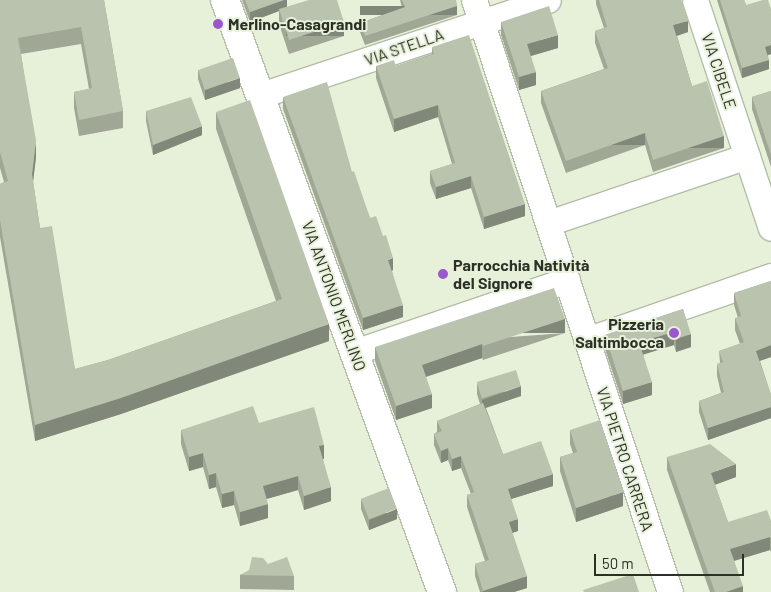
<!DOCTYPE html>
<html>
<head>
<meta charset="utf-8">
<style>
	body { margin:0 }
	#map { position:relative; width:771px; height:592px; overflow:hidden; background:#e7f1da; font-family:Barlow,sans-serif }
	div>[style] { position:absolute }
	.roads { filter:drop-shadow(1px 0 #b4bda7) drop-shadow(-1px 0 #b4bda7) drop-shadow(0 1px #b4bda7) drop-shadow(0 -1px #b4bda7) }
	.minor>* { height:25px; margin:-12.5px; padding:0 12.5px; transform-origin:12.5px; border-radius:12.5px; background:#fff }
	.major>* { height:28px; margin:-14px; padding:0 14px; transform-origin:14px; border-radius:14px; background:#fff }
	.wall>* { inset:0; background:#a0a895 }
	.shaded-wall>* { inset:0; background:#828879; transform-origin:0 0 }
	.building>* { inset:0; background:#bac3ad; transform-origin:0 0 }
	.dots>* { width:14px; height:14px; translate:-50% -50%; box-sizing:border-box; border:2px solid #e7f1da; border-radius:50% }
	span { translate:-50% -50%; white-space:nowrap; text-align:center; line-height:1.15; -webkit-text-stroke:4px #e7f1da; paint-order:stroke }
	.poi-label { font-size:16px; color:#2c3027; font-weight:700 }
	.left { translate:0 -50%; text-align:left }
	.right { translate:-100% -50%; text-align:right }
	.street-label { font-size:16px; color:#2c3027 }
	.scale { position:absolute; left:594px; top:554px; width:150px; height:22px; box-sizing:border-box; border:2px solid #2c3027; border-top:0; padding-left:6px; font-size:15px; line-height:18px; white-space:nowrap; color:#2c3027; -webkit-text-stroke:4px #e7f1da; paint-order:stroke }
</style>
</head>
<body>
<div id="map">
	<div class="roads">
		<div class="minor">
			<div style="left:474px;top:0;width:624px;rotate:71.68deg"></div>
			<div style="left:695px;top:0;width:240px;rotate:71.6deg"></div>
			<div style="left:261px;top:95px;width:302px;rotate:-18.3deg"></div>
			<div style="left:548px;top:223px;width:210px;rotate:-18.6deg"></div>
			<div style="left:586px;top:340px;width:196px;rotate:-19.1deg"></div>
			<div style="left:354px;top:352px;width:225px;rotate:-18.7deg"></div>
		</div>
		<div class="major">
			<div style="left:225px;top:0;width:631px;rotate:69.87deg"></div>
		</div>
	</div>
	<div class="wall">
		<div style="clip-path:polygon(0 0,104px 0,123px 111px,123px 128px,79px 136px,74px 108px,74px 92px,89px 89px,81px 44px,21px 54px,36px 157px,33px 181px,40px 228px,75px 369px,108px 360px,276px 301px,216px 129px,216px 112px,329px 341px,121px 414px,35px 441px,0 237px,0 184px,4px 182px,0 168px)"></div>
		<div style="clip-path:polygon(242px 0,287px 0,287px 7px,344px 36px,289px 54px,279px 24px,279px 11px,250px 22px)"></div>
		<div style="clip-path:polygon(400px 0,456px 0,457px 15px,365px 45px,360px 32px,360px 23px,402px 8px)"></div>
		<div style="clip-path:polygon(596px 0,681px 0,688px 32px,677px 36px,692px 86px,724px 148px,653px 172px,645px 145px,566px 173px,541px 103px,541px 91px,604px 69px,595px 43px,595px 31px,604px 28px,596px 4px)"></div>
		<div style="clip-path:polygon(717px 0,744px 0,746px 5px,771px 9px,771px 54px,768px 55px,769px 69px,742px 78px)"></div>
		<div style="clip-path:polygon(501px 22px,558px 48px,531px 56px,536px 85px,519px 90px,501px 35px)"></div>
		<div style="clip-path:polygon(432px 47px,525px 216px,484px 229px,471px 188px,436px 199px,430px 183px,430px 171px,452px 164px,438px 117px,394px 132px,376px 78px,376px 66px,396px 66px,432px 54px)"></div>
		<div style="clip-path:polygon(198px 70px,240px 88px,205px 100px,198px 79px)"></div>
		<div style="clip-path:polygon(771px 91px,771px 167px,752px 109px,752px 97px)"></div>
		<div style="clip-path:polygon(283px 97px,352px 172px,370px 218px,393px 270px,392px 271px,403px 317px,363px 330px,283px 109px)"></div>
		<div style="clip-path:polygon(146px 111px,202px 135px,153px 155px,146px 121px)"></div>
		<div style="clip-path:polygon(771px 281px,771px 357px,760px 361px,771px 395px,771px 418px,708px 440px,699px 412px,699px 401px,721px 393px,717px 376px,717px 364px,720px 363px,719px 351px,740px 344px,735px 330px,735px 318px,738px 318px,734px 305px,734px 293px)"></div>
		<div style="clip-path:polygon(683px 309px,691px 347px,676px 352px,674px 345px,643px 354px,652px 395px,623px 404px,605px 349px,605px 335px)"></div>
		<div style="clip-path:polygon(565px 333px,483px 360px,482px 358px,426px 377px,432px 408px,396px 420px,375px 361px,375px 347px)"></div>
		<div style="clip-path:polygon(477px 384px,521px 396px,486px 408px,503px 454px,553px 486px,511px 499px,518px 531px,512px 533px,527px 588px,514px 592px,480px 592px,475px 576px,475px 564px,485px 561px,467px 507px,467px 495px,471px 494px,461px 468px,452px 471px,448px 460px,441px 463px,434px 445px,434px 434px,437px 432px,437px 421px,480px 404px,477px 394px)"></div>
		<div style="clip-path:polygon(259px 423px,324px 459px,323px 459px,331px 501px,304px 510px,298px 490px,266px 499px,268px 518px,240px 526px,234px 505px,222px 508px,216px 487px,209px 489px,203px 467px,189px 471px,181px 444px,181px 430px)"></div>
		<div style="clip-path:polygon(570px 430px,623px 506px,576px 522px,560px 471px,560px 457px,573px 453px,570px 444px)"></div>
		<div style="clip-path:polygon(667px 457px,736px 477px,715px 485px,728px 522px,771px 521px,771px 552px,770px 550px,734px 561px,743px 592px,710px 592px,667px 470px)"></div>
		<div style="clip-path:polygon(361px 499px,397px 519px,369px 530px,361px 509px)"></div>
		<div style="clip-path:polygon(268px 564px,294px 576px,294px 590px,240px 589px,240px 575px)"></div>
	</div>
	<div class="shaded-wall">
		<div style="clip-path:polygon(284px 0,287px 0,287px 9px,279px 9px,279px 11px,250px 22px,250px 12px)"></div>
		<div style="left:457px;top:6px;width:9px;height:97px;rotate:90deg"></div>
		<div style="clip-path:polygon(688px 21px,688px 32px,673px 37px,673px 25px)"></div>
		<div style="left:344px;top:22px;width:14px;height:58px;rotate:90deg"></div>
		<div style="clip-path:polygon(558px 35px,558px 48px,527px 57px,527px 44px)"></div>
		<div style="clip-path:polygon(771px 45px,771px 54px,765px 56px,765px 47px)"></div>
		<div style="clip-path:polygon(769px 60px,769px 69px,742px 78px,742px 68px)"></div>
		<div style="clip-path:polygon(536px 72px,536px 85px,519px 90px,519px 77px)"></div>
		<div style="clip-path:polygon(240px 78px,240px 88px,205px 100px,205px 90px)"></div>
		<div style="clip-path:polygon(438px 105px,438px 117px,394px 132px,394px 119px)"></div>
		<div style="clip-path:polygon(202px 126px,202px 135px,153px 155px,153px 145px)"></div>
		<div style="left:645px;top:133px;width:12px;height:84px;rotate:90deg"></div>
		<div style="left:724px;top:136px;width:12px;height:75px;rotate:90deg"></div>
		<div style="clip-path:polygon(36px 140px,36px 157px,32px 191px,32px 174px)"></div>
		<div style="clip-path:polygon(471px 176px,471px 188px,436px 199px,436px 187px)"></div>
		<div style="clip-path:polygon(525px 204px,525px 216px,484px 229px,484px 217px)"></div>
		<div style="clip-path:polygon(393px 258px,393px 270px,388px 272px,388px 260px)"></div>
		<div style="clip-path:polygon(403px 305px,403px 317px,363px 330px,363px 318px)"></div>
		<div style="left:565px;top:319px;width:14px;height:86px;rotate:90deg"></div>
		<div style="clip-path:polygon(329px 324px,329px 341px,121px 414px,35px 441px,35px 425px)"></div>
		<div style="clip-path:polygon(674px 332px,674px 345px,639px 356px,639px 342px)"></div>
		<div style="clip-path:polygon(691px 334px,691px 347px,676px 352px,676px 339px)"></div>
		<div style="clip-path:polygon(482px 344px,482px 358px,422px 378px,422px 365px)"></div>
		<div style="clip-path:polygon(771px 345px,771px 357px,756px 362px,756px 351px)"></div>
		<div style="clip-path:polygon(652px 382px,652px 395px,623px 404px,623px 391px)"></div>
		<div style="clip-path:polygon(521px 386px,521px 396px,482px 409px,482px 400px)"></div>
		<div style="clip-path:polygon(432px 394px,432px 408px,396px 420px,396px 406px)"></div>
		<div style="clip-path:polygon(771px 407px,771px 418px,708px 440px,708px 428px)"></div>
		<div style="left:324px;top:445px;width:14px;height:5px;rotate:90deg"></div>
		<div style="clip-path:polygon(448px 448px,448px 460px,441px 463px,441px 451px)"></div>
		<div style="clip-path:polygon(203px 453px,203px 467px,189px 471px,189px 457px)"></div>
		<div style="clip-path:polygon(461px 456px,461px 468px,452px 471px,452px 459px)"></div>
		<div style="clip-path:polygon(736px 464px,736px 477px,711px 486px,711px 473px)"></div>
		<div style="clip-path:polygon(216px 473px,216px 487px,209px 489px,209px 475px)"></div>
		<div style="clip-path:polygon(553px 474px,553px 486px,508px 500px,508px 489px)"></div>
		<div style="clip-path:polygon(298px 476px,298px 490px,263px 500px,263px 486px)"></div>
		<div style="clip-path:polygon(331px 487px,331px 501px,304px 510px,304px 496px)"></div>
		<div style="clip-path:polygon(234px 491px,234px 505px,222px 508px,222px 494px)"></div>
		<div style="clip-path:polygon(623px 492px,623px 506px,576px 522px,576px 508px)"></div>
		<div style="clip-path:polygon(268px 504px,268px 518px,240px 526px,240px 512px)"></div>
		<div style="clip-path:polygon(397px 509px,397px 519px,369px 530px,369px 520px)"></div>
		<div style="clip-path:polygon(518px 519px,518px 531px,509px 534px,509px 522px)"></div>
		<div style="clip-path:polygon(770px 537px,770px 550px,730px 562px,730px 549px)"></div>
		<div style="clip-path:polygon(527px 576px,527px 588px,514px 592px,483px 592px,483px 591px)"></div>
		<div style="clip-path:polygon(743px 586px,743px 592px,726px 592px)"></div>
	</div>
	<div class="building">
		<div style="clip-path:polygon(0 0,104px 0,123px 111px,79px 120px,74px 92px,92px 88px,81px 27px,18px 38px,36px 140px,32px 174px,40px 228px,52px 226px,75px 369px,108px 360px,282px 299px,216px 112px,250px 100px,329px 324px,121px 398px,35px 425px,0 220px,0 184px,8px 181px,0 152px)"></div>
		<div style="clip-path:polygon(245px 0,284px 0,250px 12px)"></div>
		<div style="clip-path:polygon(309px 0,337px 0,344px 22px,289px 40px,279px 9px)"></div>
		<div style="clip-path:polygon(402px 0,456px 0,457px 6px,365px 36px,360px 23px,405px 7px)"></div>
		<div style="clip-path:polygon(599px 0,681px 0,688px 21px,673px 25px,692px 86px,707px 81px,724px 136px,653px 160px,645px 133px,566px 161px,541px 91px,608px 68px,595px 31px,607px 27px)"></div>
		<div style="clip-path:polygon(720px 0,744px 0,746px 5px,763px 0,768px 0,771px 9px,771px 45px,765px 47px,769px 60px,742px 68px)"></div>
		<div style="clip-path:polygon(549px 6px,558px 35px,527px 44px,536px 72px,519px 77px,501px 22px)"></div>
		<div style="clip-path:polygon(469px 35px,525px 204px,484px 217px,471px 176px,436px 187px,430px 171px,455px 163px,438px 105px,394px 119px,376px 66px,394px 60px,396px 66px,434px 54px,432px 47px)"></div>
		<div style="left:233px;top:58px;width:21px;height:37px;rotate:71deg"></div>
		<div style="clip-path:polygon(327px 82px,352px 172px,354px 171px,370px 218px,376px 216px,383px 236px,386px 235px,393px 258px,388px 260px,403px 305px,363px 318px,283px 97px)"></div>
		<div style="clip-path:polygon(771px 91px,771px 155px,752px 97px)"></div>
		<div style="clip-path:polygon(191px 97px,202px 126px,153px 145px,146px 111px)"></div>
		<div style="clip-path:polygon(771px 281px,771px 345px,756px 351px,771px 395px,771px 407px,708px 428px,699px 401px,724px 392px,717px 364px,723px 362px,719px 351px,744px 342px,735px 318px,741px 316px,734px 293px)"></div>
		<div style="clip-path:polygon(554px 288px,565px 319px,483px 346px,482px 344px,422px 365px,432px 394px,396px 406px,375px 347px)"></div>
		<div style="clip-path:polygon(683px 309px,691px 334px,676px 339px,674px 332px,639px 342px,652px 382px,623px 391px,605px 335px)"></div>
		<div style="left:516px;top:370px;width:17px;height:41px;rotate:73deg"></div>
		<div style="clip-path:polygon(483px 403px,503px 454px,541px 441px,553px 474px,508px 489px,518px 519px,509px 522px,527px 576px,483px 591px,475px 564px,489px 560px,467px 495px,474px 492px,461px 456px,452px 459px,448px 448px,441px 451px,434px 434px,442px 431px,437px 421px)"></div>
		<div style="clip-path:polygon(253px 406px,259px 423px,314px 407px,324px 445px,319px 446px,331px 487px,304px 496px,298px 476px,263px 486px,268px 504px,240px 512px,234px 491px,222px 494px,216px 473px,209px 475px,203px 453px,189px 457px,181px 430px)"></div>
		<div style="clip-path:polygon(600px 420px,623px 492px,576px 508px,560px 457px,577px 452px,570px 430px)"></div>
		<div style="clip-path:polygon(710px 444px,736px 464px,711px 473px,728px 522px,767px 510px,771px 521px,771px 539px,770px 537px,730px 549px,743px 586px,726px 592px,715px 592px,667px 457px)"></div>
		<div style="left:389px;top:488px;width:22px;height:30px;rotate:69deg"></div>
		<div style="clip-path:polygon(252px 557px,263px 558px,268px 564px,287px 557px,294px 576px,240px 575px,249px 570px)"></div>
		<div style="clip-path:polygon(633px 574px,639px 592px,584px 592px,583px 590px)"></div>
	</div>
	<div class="dots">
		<div style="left:218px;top:24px;background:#9b57cc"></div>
		<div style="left:443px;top:274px;background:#9b57cc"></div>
		<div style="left:674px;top:333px;background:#9b57cc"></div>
	</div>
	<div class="poi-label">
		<span class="left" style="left:228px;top:24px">Merlino-Casagrandi</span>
		<span class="left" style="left:453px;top:274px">Parrocchia Natività<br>del Signore</span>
		<span class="right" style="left:664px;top:333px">Pizzeria<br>Saltimbocca</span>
	</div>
	<div class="street-label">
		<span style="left:404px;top:47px;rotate:-19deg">VIA STELLA</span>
		<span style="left:719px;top:71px;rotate:72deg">VIA CIBELE</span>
		<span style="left:334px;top:296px;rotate:70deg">VIA ANTONIO MERLINO</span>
		<span style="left:625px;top:459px;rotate:72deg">VIA PIETRO CARRERA</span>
	</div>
	<div class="scale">50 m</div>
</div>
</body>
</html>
